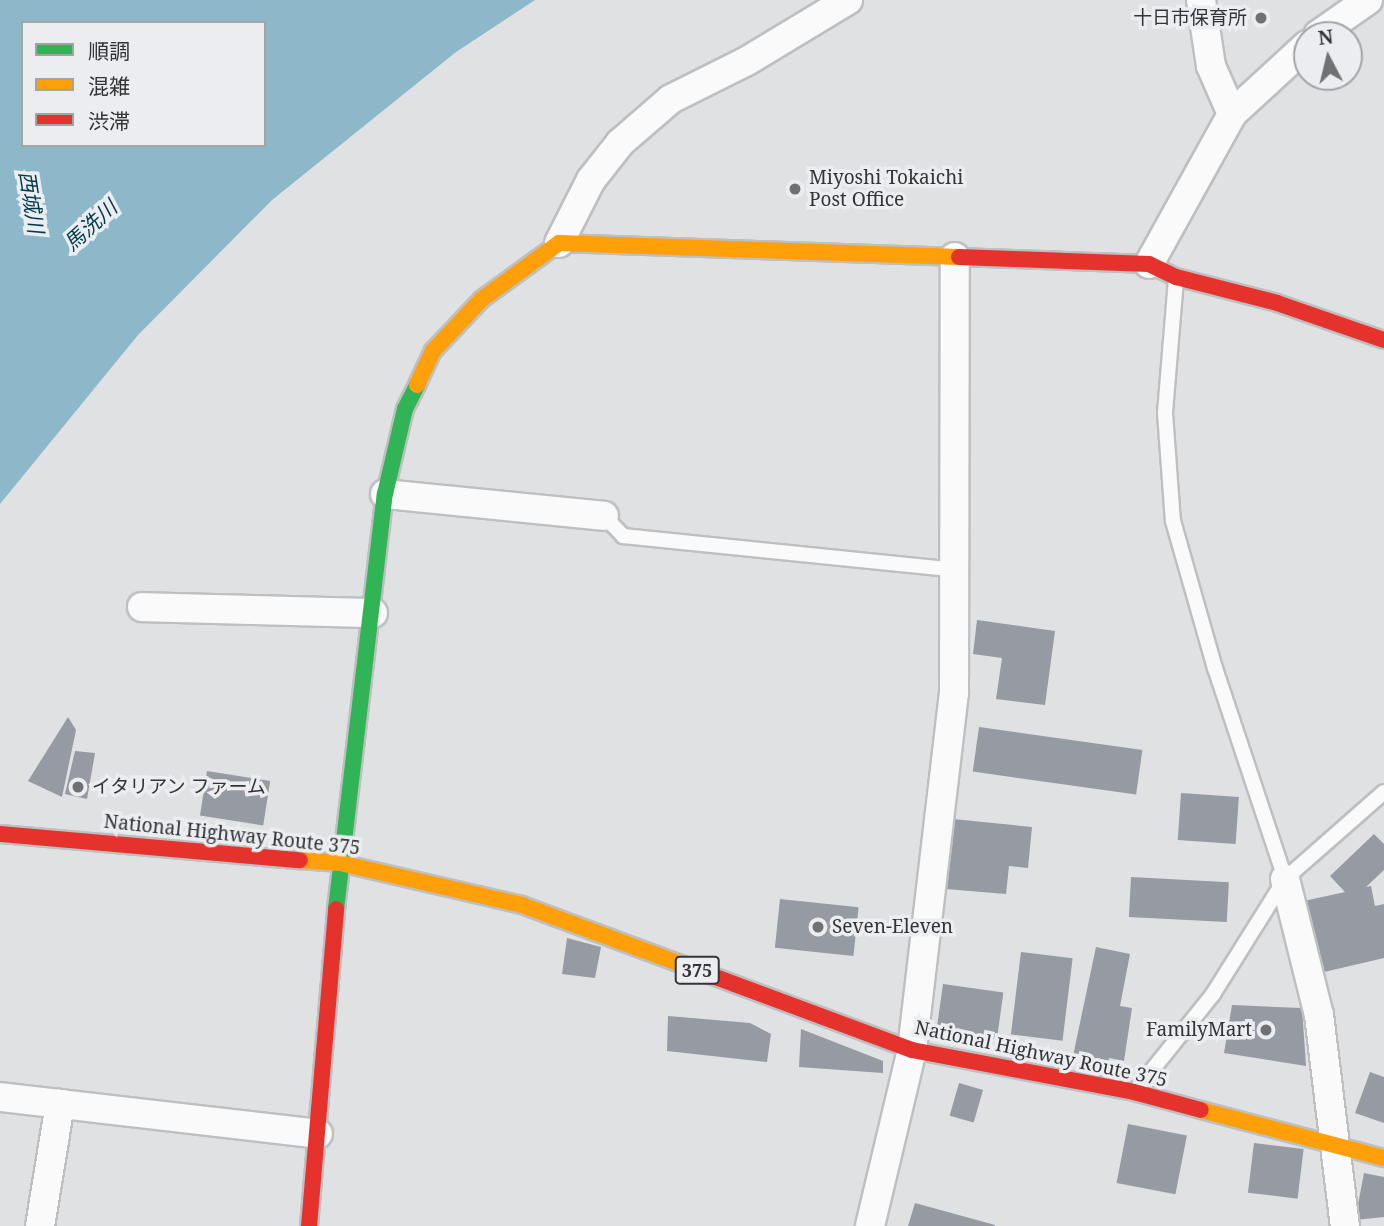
<!DOCTYPE html>
<html>
<head>
<meta charset="utf-8">
<style>
	body { margin:0 }
	#map { position:relative; width:1384px; height:1226px; overflow:hidden; background:#dfe1e3; font-family:"Noto Serif","Noto Sans JP",serif }
	div>[style] { position:absolute }
	.water>* { inset:0; background:#8cb8ca }
	.building>* { inset:0; background:#969aa3; transform-origin:0 0 }
	.roads { filter:drop-shadow(2px 0 #bebfc1) drop-shadow(-2px 0 #bebfc1) drop-shadow(0 2px #bebfc1) drop-shadow(0 -2px #bebfc1) }
	.lane>* { height:14px; margin:-7px; padding:0 7px; transform-origin:7px; border-radius:7px; background:#fafafb }
	.street>* { height:28px; margin:-14px; padding:0 14px; transform-origin:14px; border-radius:14px; background:#fafafb }
	.fast>* { height:16px; margin:-8px; padding:0 8px; transform-origin:8px; border-radius:8px; background:#30b455 }
	.slow>* { height:16px; margin:-8px; padding:0 8px; transform-origin:8px; border-radius:8px; background:#ff9f0a }
	.jam>* { height:16px; margin:-8px; padding:0 8px; transform-origin:8px; border-radius:8px; background:#e5322d }
	.dots>* { width:19px; height:19px; translate:-50% -50%; box-sizing:border-box; border:4px solid #ebedf1; border-radius:50% }
	span { translate:-50% -50%; white-space:nowrap; text-align:center; line-height:1.15; -webkit-text-stroke:7px #ebedf1; paint-order:stroke }
	.shield-label span { padding:2px 5px; background:#ebedf1; border:2px solid; border-radius:5px; -webkit-text-stroke-width:0 }
	.shield-label { font-size:18px; color:#343436; font-weight:700 }
	.poi-label { font-size:19px; color:#343436 }
	.right { translate:-100% -50%; text-align:right }
	.left { translate:0 -50%; text-align:left }
	.street-label { font-size:19px; color:#343436 }
	.water-label { font-size:21px; color:#00394b; font-style:italic }
	.legend { position:absolute; left:21px; top:21px; width:245px; height:126px; box-sizing:border-box; background:#ebedf1; border:2px solid #a2a3a6; margin:0; padding:9px 12px; list-style:none; font-size:21px; color:#343436 }
	.legend li { display:flex; align-items:center; gap:14px; height:35px }
	.legend b { width:35px; border:2px solid #a2a3a6 }
	.north { position:absolute; left:1293px; top:21px; width:70px; height:70px; box-sizing:border-box; background:#ebedf1; border:2px solid #a2a3a6; border-radius:50%; rotate:353deg; font-size:19px; font-weight:700; line-height:28px; text-align:center; color:#343436 }
	.north::after { content:''; display:block; margin:auto; width:24px; height:32px; background:#707173; clip-path:polygon(50% 0,100% 100%,50% 72%,0 100%) }
</style>
</head>
<body>
<div id="map">
	<div class="water">
		<div style="clip-path:polygon(evenodd,0 0,535px 0,456px 52px,272px 200px,138px 335px,0 504px,0 0,23px 23px,264px 23px,264px 145px,23px 145px,23px 23px)"></div>
	</div>
	<div class="building">
		<div style="clip-path:polygon(977px 620px,1055px 631px,1045px 705px,996px 699px,1002px 658px,973px 654px)"></div>
		<div style="clip-path:polygon(68px 717px,76px 730px,62px 797px,28px 781px)"></div>
		<div style="left:979px;top:727px;width:165px;height:45px;rotate:8deg"></div>
		<div style="clip-path:polygon(75px 751px,95px 753px,87px 799px,65px 794px)"></div>
		<div style="left:207px;top:771px;width:64px;height:45px;rotate:9deg"></div>
		<div style="left:1181px;top:793px;width:58px;height:47px;rotate:4deg"></div>
		<div style="clip-path:polygon(953px 819px,1032px 827px,1028px 868px,1009px 866px,1006px 894px,946px 889px)"></div>
		<div style="clip-path:polygon(1374px 834px,1384px 844px,1384px 870px,1366px 887px,1371px 886px,1375px 906px,1384px 904px,1384px 958px,1307px 976px,1290px 904px,1345px 892px,1330px 876px)"></div>
		<div style="left:1131px;top:877px;width:98px;height:40px;rotate:3deg"></div>
		<div style="left:780px;top:899px;width:79px;height:49px;rotate:6deg"></div>
		<div style="clip-path:polygon(567px 938px,601px 947px,595px 978px,562px 974px)"></div>
		<div style="clip-path:polygon(1096px 947px,1130px 954px,1120px 1006px,1132px 1008px,1124px 1061px,1109px 1058px,1108px 1063px,1073px 1056px)"></div>
		<div style="left:1021px;top:952px;width:52px;height:83px;rotate:7deg"></div>
		<div style="left:943px;top:984px;width:61px;height:48px;rotate:8deg"></div>
		<div style="clip-path:polygon(1232px 1005px,1302px 1008px,1306px 1066px,1224px 1053px)"></div>
		<div style="clip-path:polygon(668px 1016px,750px 1023px,771px 1034px,767px 1062px,667px 1051px)"></div>
		<div style="clip-path:polygon(801px 1029px,883px 1061px,883px 1073px,799px 1067px)"></div>
		<div style="clip-path:polygon(1370px 1072px,1384px 1077px,1384px 1123px,1355px 1113px)"></div>
		<div style="left:959px;top:1083px;width:25px;height:34px;rotate:16deg"></div>
		<div style="left:1128px;top:1124px;width:60px;height:60px;rotate:11deg"></div>
		<div style="left:1254px;top:1143px;width:50px;height:50px;rotate:7deg"></div>
		<div style="clip-path:polygon(1364px 1173px,1384px 1177px,1384px 1217px,1355px 1220px)"></div>
		<div style="clip-path:polygon(915px 1203px,995px 1225px,995px 1226px,908px 1226px)"></div>
	</div>
	<div class="roads">
		<div class="lane">
			<div style="left:1176px;top:279px;width:134px;rotate:94.7deg"></div>
			<div style="left:1165px;top:413px;width:108px;rotate:85.8deg"></div>
			<div style="left:1173px;top:521px;width:153px;rotate:74.1deg"></div>
			<div style="left:1215px;top:668px;width:222px;rotate:71.6deg"></div>
			<div style="left:604px;top:516px;width:28px;rotate:46deg"></div>
			<div style="left:623px;top:536px;width:335px;rotate:5.8deg"></div>
			<div style="left:1137px;top:1089px;width:122px;rotate:-51.3deg"></div>
			<div style="left:1213px;top:994px;width:136px;rotate:-57.9deg"></div>
			<div style="left:1285px;top:879px;width:132px;rotate:-41.3deg"></div>
		</div>
		<div class="street">
			<div style="left:1201px;top:0;width:67px;rotate:81.4deg"></div>
			<div style="left:1211px;top:66px;width:52px;rotate:66.4deg"></div>
			<div style="left:1318px;top:35px;width:61px;rotate:-35deg"></div>
			<div style="left:559px;top:243px;width:71px;rotate:-63.1deg"></div>
			<div style="left:591px;top:180px;width:47px;rotate:-51.9deg"></div>
			<div style="left:620px;top:143px;width:67px;rotate:-40.8deg"></div>
			<div style="left:671px;top:99px;width:85px;rotate:-26.6deg"></div>
			<div style="left:747px;top:61px;width:118px;rotate:-31.1deg"></div>
			<div style="left:1149px;top:264px;width:171px;rotate:-61deg"></div>
			<div style="left:1232px;top:114px;width:102px;rotate:-42.6deg"></div>
			<div style="left:385px;top:494px;width:220px;rotate:5.7deg"></div>
			<div style="left:142px;top:607px;width:231px;rotate:1.5deg"></div>
			<div style="left:1285px;top:879px;width:140px;rotate:76deg"></div>
			<div style="left:1319px;top:1015px;width:213px;rotate:83deg"></div>
			<div style="left:0;top:1097px;width:320px;rotate:6.6deg"></div>
			<div style="left:40px;top:1226px;width:124px;rotate:-80.7deg"></div>
			<div style="left:870px;top:1226px;width:181px;rotate:-76.6deg"></div>
			<div style="left:912px;top:1050px;width:359px;rotate:-83.3deg"></div>
			<div style="left:954px;top:693px;width:436px;rotate:-89.9deg"></div>
		</div>
		<div class="fast">
			<div style="left:336px;top:909px;width:418px;rotate:-83.3deg"></div>
			<div style="left:385px;top:494px;width:87px;rotate:-76.8deg"></div>
			<div style="left:405px;top:409px;width:27px;rotate:-63deg"></div>
		</div>
		<div class="slow">
			<div style="left:417px;top:385px;width:38px;rotate:-65deg"></div>
			<div style="left:433px;top:351px;width:71px;rotate:-46.7deg"></div>
			<div style="left:482px;top:299px;width:95px;rotate:-36deg"></div>
			<div style="left:559px;top:243px;width:400px;rotate:2deg"></div>
			<div style="left:300px;top:860px;width:40px;rotate:4.3deg"></div>
			<div style="left:340px;top:863px;width:187px;rotate:13deg"></div>
			<div style="left:522px;top:905px;width:175px;rotate:20.4deg"></div>
			<div style="left:1201px;top:1110px;width:189px;rotate:14.7deg"></div>
		</div>
		<div class="jam">
			<div style="left:959px;top:257px;width:190px;rotate:2.1deg"></div>
			<div style="left:1149px;top:264px;width:30px;rotate:26deg"></div>
			<div style="left:1176px;top:277px;width:104px;rotate:14.4deg"></div>
			<div style="left:1277px;top:303px;width:113px;rotate:19.1deg"></div>
			<div style="left:0;top:834px;width:301px;rotate:5deg"></div>
			<div style="left:686px;top:966px;width:241px;rotate:20.4deg"></div>
			<div style="left:912px;top:1050px;width:226px;rotate:10.7deg"></div>
			<div style="left:1134px;top:1092px;width:69px;rotate:15deg"></div>
			<div style="left:309px;top:1226px;width:318px;rotate:-85.1deg"></div>
		</div>
	</div>
	<div class="dots">
		<div style="left:1261px;top:18px;background:#707173"></div>
		<div style="left:795px;top:189px;background:#707173"></div>
		<div style="left:78px;top:787px;background:#707173"></div>
		<div style="left:818px;top:927px;background:#707173"></div>
		<div style="left:1266px;top:1030px;background:#707173"></div>
	</div>
	<div class="shield-label">
		<span style="left:697px;top:970px">375</span>
	</div>
	<div class="poi-label">
		<span class="right" style="left:1247px;top:18px">十日市保育所</span>
		<span class="left" style="left:809px;top:189px">Miyoshi Tokaichi<br>Post Office</span>
		<span class="left" style="left:92px;top:787px">イタリアン ファーム</span>
		<span class="left" style="left:832px;top:927px">Seven-Eleven</span>
		<span class="right" style="left:1252px;top:1030px">FamilyMart</span>
	</div>
	<div class="street-label">
		<span style="left:232px;top:835px;rotate:6deg">National Highway Route 375</span>
		<span style="left:1041px;top:1054px;rotate:12deg">National Highway Route 375</span>
	</div>
	<div class="water-label">
		<span style="left:32px;top:202px;rotate:81deg">西城川</span>
		<span style="left:90px;top:225px;rotate:-42deg">馬洗川</span>
	</div>
	<ul class="legend">
	<li><b style="height:9px;background:#30b455"></b>順調</li>
	<li><b style="height:9px;background:#ff9f0a"></b>混雑</li>
	<li><b style="height:9px;background:#e5322d"></b>渋滞</li>
	</ul>
	<div class="north">N</div>
</div>
</body>
</html>
